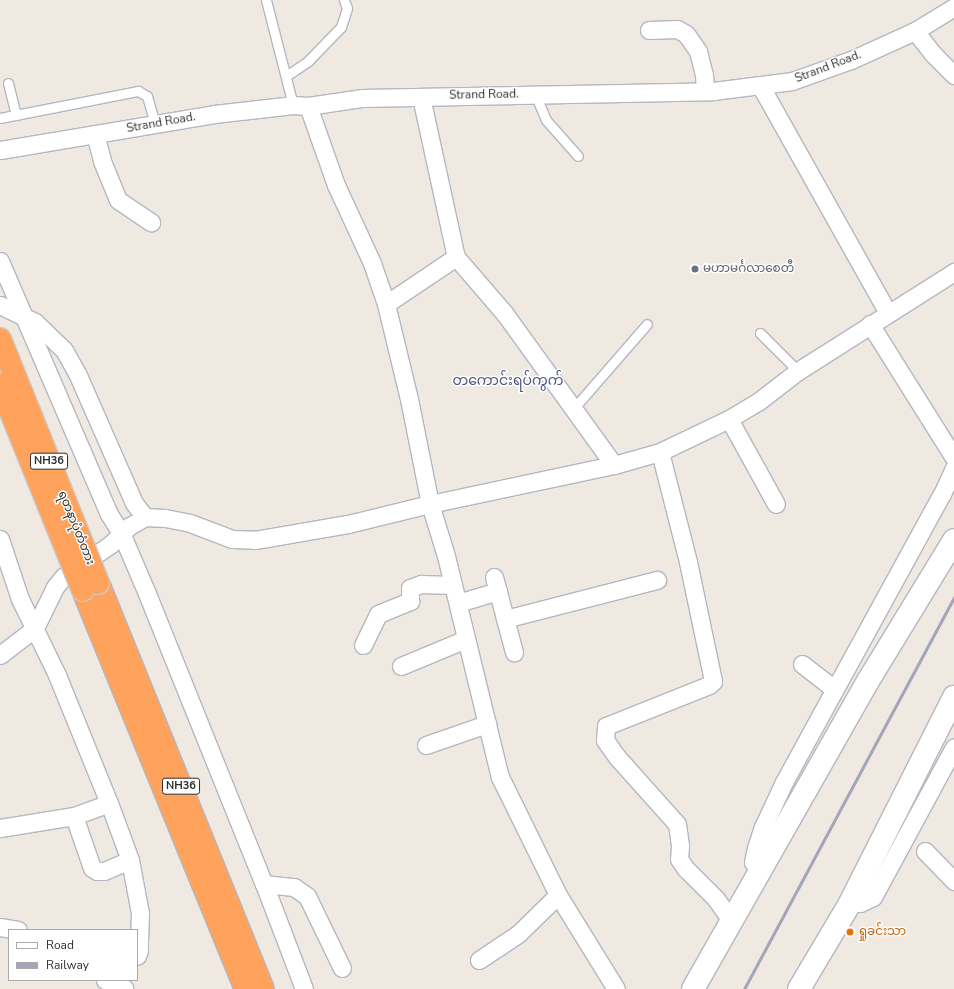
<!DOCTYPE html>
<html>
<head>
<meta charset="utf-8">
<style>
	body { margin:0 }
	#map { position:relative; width:954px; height:989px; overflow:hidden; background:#efe9e1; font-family:"Nunito Sans","Noto Sans Myanmar",sans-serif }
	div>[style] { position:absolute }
	.roads { filter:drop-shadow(1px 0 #b4b7c1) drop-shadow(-1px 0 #b4b7c1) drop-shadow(0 1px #b4b7c1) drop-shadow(0 -1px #b4b7c1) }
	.lane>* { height:9px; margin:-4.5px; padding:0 4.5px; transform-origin:4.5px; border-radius:4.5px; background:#fff }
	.street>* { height:17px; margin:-8.5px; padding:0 8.5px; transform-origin:8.5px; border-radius:8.5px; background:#fff }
	.secondary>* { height:22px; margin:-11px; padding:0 11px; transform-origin:11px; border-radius:11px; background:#fff }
	.highway>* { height:22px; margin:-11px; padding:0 11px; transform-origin:11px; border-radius:11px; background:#ffa35c }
	.rail>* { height:3px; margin:-1.5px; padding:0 1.5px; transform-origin:1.5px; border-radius:1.5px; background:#a3a6b8 }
	.bridges { filter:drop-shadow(1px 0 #c9c9c9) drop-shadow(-1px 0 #c9c9c9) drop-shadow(0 1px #c9c9c9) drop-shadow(0 -1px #c9c9c9) }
	.highway-bridge>* { height:22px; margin:-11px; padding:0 11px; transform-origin:11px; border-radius:11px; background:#ffa35c }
	.dots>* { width:11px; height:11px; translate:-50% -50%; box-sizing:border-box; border:2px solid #fff; border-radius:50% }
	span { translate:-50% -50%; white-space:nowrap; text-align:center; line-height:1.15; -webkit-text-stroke:3px #fff; paint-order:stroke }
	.shield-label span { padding:1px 3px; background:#fff; border:1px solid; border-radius:3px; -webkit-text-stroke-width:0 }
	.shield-label { font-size:11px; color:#2e2e2e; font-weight:700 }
	.street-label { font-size:12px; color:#2e2e2e }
	.worship-label { font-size:12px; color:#5b616d }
	.left { translate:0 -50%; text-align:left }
	.food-label { font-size:12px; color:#c56008 }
	.quarter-label { font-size:14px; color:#4d5680 }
	.legend { position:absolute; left:8px; top:929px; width:130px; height:52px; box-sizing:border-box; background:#fff; border:1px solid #ababab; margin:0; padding:5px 7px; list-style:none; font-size:12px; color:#2e2e2e }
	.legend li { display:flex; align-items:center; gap:8px; height:20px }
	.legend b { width:20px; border:1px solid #ababab }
</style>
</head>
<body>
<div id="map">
	<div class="roads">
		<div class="lane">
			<div style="left:266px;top:0;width:108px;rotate:75.6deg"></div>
			<div style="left:286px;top:76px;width:27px;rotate:-34deg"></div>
			<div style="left:308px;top:61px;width:47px;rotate:-45.9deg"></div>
			<div style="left:341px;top:27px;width:20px;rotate:-72deg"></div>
			<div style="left:347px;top:8px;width:9px;rotate:-111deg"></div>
			<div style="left:8px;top:83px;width:33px;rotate:76deg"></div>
			<div style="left:535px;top:94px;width:28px;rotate:67deg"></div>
			<div style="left:546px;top:120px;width:48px;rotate:48.4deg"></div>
			<div style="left:0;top:118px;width:141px;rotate:-11.1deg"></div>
			<div style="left:138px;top:91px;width:10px;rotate:29deg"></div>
			<div style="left:147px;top:96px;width:29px;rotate:74deg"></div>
			<div style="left:760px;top:333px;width:54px;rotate:45deg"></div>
			<div style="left:574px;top:408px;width:111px;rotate:-49deg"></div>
		</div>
		<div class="street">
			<div style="left:649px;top:30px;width:28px;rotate:-2deg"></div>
			<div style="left:677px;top:29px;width:10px;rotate:29deg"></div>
			<div style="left:686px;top:34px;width:21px;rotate:55deg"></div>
			<div style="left:698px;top:51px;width:25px;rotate:76deg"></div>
			<div style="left:704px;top:75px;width:16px;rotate:86deg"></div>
			<div style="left:915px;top:31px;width:29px;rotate:52deg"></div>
			<div style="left:933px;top:54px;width:30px;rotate:45deg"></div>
			<div style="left:760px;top:85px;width:261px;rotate:60.7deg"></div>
			<div style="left:421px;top:97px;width:164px;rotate:77.7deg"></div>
			<div style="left:456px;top:257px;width:75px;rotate:49.3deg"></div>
			<div style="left:505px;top:314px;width:186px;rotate:54.2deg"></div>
			<div style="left:308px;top:106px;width:84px;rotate:70.5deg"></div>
			<div style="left:336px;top:185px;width:86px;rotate:65.2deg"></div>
			<div style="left:372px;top:263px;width:43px;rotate:71.1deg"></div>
			<div style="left:386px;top:304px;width:98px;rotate:76.4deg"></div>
			<div style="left:409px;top:399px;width:107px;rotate:78.7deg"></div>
			<div style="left:430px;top:504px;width:54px;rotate:72.9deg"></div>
			<div style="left:446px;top:556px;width:228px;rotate:76.3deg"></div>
			<div style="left:500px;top:777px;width:131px;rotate:63.8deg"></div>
			<div style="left:558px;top:895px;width:110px;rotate:58.3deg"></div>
			<div style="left:95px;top:134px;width:28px;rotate:75deg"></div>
			<div style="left:102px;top:161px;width:42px;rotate:67.7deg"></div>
			<div style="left:118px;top:200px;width:40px;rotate:34deg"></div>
			<div style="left:0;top:150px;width:217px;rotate:-9.5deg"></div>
			<div style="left:214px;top:114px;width:80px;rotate:-6.5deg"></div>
			<div style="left:293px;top:105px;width:15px;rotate:4deg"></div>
			<div style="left:308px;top:106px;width:55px;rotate:-8.4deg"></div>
			<div style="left:362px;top:98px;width:351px;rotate:-1.1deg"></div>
			<div style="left:713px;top:91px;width:80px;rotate:-7.2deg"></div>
			<div style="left:792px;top:81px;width:63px;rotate:-19.6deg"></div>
			<div style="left:851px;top:60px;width:70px;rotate:-24.4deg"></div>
			<div style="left:915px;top:31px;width:46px;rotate:-31.6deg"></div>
			<div style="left:0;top:261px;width:275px;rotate:66.7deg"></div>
			<div style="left:109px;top:514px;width:25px;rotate:58deg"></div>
			<div style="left:122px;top:535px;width:61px;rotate:66.8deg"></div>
			<div style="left:146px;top:591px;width:316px;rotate:68.1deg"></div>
			<div style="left:264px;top:884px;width:112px;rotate:69.1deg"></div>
			<div style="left:386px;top:304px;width:84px;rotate:-33.9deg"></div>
			<div style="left:0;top:305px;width:39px;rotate:26deg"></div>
			<div style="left:35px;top:322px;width:40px;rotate:44deg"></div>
			<div style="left:64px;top:350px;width:26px;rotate:61deg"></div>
			<div style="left:77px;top:373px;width:142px;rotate:66.3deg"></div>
			<div style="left:134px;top:503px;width:18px;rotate:52deg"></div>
			<div style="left:145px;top:517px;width:20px;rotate:3deg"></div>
			<div style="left:165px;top:518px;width:25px;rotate:11deg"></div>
			<div style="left:190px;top:523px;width:45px;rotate:20.9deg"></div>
			<div style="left:232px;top:539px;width:23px;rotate:2deg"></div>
			<div style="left:255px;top:540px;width:94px;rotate:-9.8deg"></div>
			<div style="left:348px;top:524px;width:84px;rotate:-13.7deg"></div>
			<div style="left:430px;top:504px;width:188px;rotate:-12deg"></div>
			<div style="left:614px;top:465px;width:48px;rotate:-15.8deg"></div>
			<div style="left:660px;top:452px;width:76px;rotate:-25.6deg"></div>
			<div style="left:729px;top:419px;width:35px;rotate:-31deg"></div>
			<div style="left:759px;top:401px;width:49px;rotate:-37.6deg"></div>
			<div style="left:798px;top:371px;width:185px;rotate:-32.4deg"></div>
			<div style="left:870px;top:324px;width:158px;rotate:57.9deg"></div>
			<div style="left:729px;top:419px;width:97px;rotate:61.1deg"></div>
			<div style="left:660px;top:452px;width:114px;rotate:75.7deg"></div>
			<div style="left:688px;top:562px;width:122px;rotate:78.1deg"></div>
			<div style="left:713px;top:681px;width:6px;rotate:135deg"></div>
			<div style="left:709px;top:685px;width:111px;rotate:158.3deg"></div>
			<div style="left:606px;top:726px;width:14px;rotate:94deg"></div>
			<div style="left:605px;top:740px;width:21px;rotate:55deg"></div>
			<div style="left:617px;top:757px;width:90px;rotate:48.2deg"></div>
			<div style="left:677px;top:824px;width:22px;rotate:82deg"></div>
			<div style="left:680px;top:846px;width:13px;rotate:94deg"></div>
			<div style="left:679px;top:859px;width:11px;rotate:56deg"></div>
			<div style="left:685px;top:868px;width:44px;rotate:45deg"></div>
			<div style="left:716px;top:899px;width:28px;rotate:55deg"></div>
			<div style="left:0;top:539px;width:63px;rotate:71.6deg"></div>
			<div style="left:20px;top:599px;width:85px;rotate:64deg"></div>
			<div style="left:57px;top:675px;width:138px;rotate:67.9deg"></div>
			<div style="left:109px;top:803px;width:61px;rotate:69.8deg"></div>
			<div style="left:130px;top:860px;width:54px;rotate:79.3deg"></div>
			<div style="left:140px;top:913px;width:37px;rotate:92deg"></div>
			<div style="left:139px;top:950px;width:6px;rotate:108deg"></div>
			<div style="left:494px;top:577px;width:78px;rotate:75.1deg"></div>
			<div style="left:458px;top:603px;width:42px;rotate:-16.7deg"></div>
			<div style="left:505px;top:619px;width:157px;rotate:-14.4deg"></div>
			<div style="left:363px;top:645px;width:34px;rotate:-64deg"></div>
			<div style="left:378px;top:614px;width:35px;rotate:-22deg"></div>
			<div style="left:410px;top:601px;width:13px;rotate:-90deg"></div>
			<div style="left:410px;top:588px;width:12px;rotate:-20deg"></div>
			<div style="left:421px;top:584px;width:32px;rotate:2deg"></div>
			<div style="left:0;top:655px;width:44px;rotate:-37.6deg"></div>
			<div style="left:35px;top:628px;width:46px;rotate:-64deg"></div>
			<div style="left:55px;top:587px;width:14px;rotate:-51deg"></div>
			<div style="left:64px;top:576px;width:57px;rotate:-34.2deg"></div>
			<div style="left:111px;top:544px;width:24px;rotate:-45deg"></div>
			<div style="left:128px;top:527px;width:20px;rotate:-30deg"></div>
			<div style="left:802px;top:664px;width:33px;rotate:38deg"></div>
			<div style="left:828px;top:684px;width:8px;rotate:23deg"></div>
			<div style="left:401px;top:666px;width:70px;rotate:-22.6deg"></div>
			<div style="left:426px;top:745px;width:65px;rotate:-19deg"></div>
			<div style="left:74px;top:816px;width:55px;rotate:70.9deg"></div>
			<div style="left:92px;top:868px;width:6px;rotate:31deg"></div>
			<div style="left:97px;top:871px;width:7px"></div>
			<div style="left:104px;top:871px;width:28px;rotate:-23deg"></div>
			<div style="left:0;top:828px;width:75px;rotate:-9.2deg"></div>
			<div style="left:74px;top:816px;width:37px;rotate:-20deg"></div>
			<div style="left:925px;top:851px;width:42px;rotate:46deg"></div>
			<div style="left:760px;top:871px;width:11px;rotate:-128deg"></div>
			<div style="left:753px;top:862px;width:14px;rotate:-78deg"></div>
			<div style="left:756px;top:848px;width:22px;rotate:-72deg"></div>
			<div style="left:763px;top:827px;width:50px;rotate:-65deg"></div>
			<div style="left:784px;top:782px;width:328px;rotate:-61.3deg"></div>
			<div style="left:942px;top:494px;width:29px;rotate:-65deg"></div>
			<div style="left:264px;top:884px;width:30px;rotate:6deg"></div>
			<div style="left:294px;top:887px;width:16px;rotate:35deg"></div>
			<div style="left:307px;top:896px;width:80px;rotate:64.1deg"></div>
			<div style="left:850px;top:903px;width:10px"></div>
			<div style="left:860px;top:903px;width:14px;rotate:-25deg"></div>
			<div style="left:873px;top:897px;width:170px;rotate:-61.6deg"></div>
			<div style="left:0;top:927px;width:18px;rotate:9deg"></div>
			<div style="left:479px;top:960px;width:47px;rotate:-33.7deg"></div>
			<div style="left:518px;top:934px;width:56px;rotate:-44.3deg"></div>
			<div style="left:105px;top:980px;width:8px;rotate:30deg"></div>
			<div style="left:112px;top:984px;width:13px;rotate:18deg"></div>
		</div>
		<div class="secondary">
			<div style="left:693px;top:989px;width:354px;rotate:-60.4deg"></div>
			<div style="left:868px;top:681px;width:165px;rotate:-58.6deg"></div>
			<div style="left:799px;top:989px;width:100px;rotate:-59.3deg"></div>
			<div style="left:850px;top:903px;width:231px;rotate:-63.2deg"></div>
		</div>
		<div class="highway">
			<div style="left:98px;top:583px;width:438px;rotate:67.9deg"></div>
			<div style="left:83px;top:590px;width:431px;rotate:67.8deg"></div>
		</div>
	</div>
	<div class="rail">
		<div style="left:744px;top:989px;width:445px;rotate:-61.8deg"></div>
	</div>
	<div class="bridges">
		<div class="highway-bridge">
			<div style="left:0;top:339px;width:263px;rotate:68.1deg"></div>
			<div style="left:0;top:385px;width:221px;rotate:68deg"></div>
		</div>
	</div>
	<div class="dots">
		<div style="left:695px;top:269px;background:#6b7280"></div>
		<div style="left:850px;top:932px;background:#e8710a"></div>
	</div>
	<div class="shield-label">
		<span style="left:49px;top:461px">NH36</span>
		<span style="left:181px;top:786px">NH36</span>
	</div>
	<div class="street-label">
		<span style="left:828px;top:67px;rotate:-21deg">Strand Road.</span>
		<span style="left:484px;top:95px;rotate:-1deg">Strand Road.</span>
		<span style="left:161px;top:123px;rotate:-10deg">Strand Road.</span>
		<span style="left:76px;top:528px;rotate:68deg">ရတနာပုံတံတား</span>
	</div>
	<div class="worship-label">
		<span class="left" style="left:703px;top:269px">မဟာမင်္ဂလာစေတီ</span>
	</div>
	<div class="food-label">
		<span class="left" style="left:858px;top:932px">ရှုခင်းသာ</span>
	</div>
	<div class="quarter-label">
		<span style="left:508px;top:381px">တကောင်းရပ်ကွက်</span>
	</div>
	<ul class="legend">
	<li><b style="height:5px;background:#fff"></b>Road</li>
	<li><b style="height:5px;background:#a3a6b8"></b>Railway</li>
	</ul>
</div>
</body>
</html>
